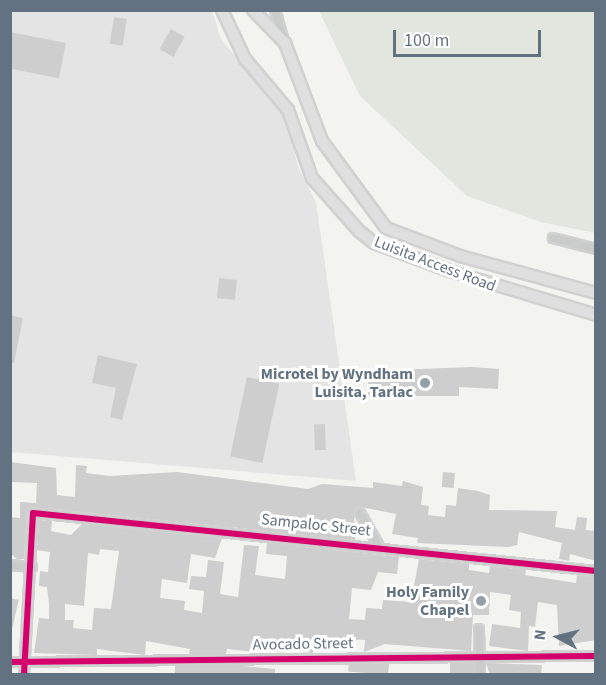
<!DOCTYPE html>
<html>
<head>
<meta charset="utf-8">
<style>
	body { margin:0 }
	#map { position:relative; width:606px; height:685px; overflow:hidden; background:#f3f3f0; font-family:"Source Sans 3",sans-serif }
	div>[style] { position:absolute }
	.built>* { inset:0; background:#e3e4e3 }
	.green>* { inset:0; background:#e2e6df }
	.building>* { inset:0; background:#cdcecd; transform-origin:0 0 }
	.roads { filter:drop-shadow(2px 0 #d0d1d0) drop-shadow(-2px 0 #d0d1d0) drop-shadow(0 2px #d0d1d0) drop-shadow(0 -2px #d0d1d0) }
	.minor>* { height:8px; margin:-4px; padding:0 4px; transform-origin:4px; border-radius:4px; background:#cacccc }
	.secondary>* { height:10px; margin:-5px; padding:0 5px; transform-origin:5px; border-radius:5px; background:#dfdfe0 }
	.cycleway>* { height:6px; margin:-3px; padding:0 3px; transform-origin:3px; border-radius:3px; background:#d6006c }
	.dots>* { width:16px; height:16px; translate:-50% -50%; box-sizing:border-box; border:3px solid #fff; border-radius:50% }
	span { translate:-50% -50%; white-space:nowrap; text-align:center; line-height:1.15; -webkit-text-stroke:6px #fff; paint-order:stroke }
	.street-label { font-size:16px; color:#637280 }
	.poi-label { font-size:16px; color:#637280; font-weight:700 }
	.right { translate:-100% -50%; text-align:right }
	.frame { position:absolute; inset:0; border:12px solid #637280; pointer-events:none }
	.north { position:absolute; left:528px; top:607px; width:60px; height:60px; -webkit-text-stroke:4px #fff; paint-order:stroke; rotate:277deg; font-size:16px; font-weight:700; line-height:24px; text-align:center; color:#637280 }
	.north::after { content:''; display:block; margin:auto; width:21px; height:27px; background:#637280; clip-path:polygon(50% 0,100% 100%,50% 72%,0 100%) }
	.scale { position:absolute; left:393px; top:30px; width:148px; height:27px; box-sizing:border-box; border:3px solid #637280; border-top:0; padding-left:8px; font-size:18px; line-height:21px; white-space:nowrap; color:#637280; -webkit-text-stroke:4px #fff; paint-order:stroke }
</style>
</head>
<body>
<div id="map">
	<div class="built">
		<div style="clip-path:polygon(10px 11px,212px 11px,221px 39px,286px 115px,298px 167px,316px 202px,356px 481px,11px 452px)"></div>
	</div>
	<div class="green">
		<div style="clip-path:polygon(319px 11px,595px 11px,595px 233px,541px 222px,467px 196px,360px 96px)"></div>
	</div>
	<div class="building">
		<div style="left:114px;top:17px;width:13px;height:27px;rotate:9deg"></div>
		<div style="left:171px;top:29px;width:16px;height:23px;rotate:30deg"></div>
		<div style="left:10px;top:32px;width:57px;height:36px;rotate:11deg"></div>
		<div style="left:219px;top:278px;width:18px;height:20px;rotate:6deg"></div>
		<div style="clip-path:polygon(10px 315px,23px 318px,14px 363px,10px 362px)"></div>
		<div style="clip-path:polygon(98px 355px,137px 364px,122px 420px,110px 417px,116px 388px,92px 383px)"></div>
		<div style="clip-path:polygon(472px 367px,499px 369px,498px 389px,459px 387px,459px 396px,368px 396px,368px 371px)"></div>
		<div style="left:247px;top:377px;width:33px;height:81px;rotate:12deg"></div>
		<div style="left:325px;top:424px;width:26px;height:11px;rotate:88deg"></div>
		<div style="clip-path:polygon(10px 462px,56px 468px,57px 495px,75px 497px,76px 465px,87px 466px,86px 473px,110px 476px,177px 472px,308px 489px,322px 484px,373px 488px,373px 482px,402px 486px,403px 481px,423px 487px,421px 505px,429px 506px,428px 515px,445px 517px,446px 505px,456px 506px,458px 488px,478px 491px,490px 495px,489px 510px,557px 511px,555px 527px,575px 530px,577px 517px,587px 518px,586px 530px,595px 531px,596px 561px,570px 554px,569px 561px,559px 559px,562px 543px,519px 532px,517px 545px,508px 547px,417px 543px,418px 538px,392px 534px,396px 514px,361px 507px,354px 512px,355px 540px,33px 507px,27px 513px,24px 559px,17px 559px,10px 553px,10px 517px,20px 518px,20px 502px,36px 503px,37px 483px,10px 482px)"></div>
		<div style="left:443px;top:472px;width:12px;height:15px;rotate:5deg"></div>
		<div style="clip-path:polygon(evenodd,39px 520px,52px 521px,51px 531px,71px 535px,82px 524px,222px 538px,215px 558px,191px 554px,187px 583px,162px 579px,160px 598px,185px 601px,184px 610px,202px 613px,204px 591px,189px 589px,191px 576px,206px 577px,208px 560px,224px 562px,220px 594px,238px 597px,244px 545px,259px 546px,255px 575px,285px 579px,287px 556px,266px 554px,267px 543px,399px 557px,397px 574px,378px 572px,371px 590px,352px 588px,349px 619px,365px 620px,366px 608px,382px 609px,383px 600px,411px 602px,419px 559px,469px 564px,469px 570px,489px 573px,490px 566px,526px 570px,525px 575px,576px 583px,577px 575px,596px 577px,596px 640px,559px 646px,557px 605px,538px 602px,535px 627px,529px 626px,528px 651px,489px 646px,492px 624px,520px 628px,521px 612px,509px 610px,511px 595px,490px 592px,489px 615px,473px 615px,471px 651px,385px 644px,364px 652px,365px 640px,345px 639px,344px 649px,313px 648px,313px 653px,302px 652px,303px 642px,285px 641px,284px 653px,255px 648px,255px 652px,227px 649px,226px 654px,189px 654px,190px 649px,146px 641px,145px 655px,97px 649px,97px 655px,34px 653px,39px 618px,49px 619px,49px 603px,47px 587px,39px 586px,40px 571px,48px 572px,50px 552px,37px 550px,39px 520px,100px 549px,119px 551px,111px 609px,94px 608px,92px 630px,73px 628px,74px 620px,65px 620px,65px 604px,84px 606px,88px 553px,99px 555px,100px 549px)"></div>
		<div style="left:10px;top:598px;width:9px;height:53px;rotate:13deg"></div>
		<div style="left:450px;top:663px;width:24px;height:12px"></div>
		<div style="clip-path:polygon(486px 663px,542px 665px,541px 675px,490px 675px)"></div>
		<div style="left:389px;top:664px;width:11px;height:40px;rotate:95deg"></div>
		<div style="clip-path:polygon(175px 666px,242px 666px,275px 669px,275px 675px,175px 675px)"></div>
	</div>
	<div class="roads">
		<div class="minor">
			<div style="left:275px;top:10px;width:32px;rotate:74deg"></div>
			<div style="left:553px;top:238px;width:44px;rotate:14.3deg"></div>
			<div style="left:360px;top:513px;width:36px;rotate:60deg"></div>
			<div style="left:10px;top:565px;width:22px;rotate:5deg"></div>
			<div style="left:479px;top:629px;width:45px;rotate:88.7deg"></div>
			<div style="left:10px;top:662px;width:586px;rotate:-0.59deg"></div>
			<div style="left:24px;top:674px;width:161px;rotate:-86.8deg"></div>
			<div style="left:33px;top:513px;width:566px;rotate:5.88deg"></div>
		</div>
		<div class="secondary">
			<div style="left:222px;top:10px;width:54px;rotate:64.9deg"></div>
			<div style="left:245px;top:59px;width:67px;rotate:49.9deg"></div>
			<div style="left:288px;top:110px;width:72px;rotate:70.6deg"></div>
			<div style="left:312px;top:178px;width:71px;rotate:48.4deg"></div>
			<div style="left:359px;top:231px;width:19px;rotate:39deg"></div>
			<div style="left:374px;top:243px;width:84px;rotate:20.2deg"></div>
			<div style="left:453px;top:272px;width:149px;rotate:16.7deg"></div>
			<div style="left:253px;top:10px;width:46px;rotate:45.9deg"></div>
			<div style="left:285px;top:43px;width:105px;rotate:69.3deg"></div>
			<div style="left:322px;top:141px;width:108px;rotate:53.7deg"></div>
			<div style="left:386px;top:228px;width:79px;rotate:20.7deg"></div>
			<div style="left:460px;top:256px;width:141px;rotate:15.2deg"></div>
		</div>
	</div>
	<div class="cycleway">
		<div style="left:10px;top:662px;width:586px;rotate:-0.59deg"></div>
		<div style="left:24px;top:674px;width:161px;rotate:-86.8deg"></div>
		<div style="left:33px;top:513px;width:566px;rotate:5.88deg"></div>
	</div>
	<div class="dots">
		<div style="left:425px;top:383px;background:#959fa7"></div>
		<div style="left:481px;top:601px;background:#959fa7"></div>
	</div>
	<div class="street-label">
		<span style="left:435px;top:264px;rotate:21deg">Luisita Access Road</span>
		<span style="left:316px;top:525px;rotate:6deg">Sampaloc Street</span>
		<span style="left:303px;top:644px;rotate:-1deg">Avocado Street</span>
	</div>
	<div class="poi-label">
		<span class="right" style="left:413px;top:383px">Microtel by Wyndham<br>Luisita, Tarlac</span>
		<span class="right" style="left:469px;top:601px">Holy Family<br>Chapel</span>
	</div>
	<div class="frame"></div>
	<div class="north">N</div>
	<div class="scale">100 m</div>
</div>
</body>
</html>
